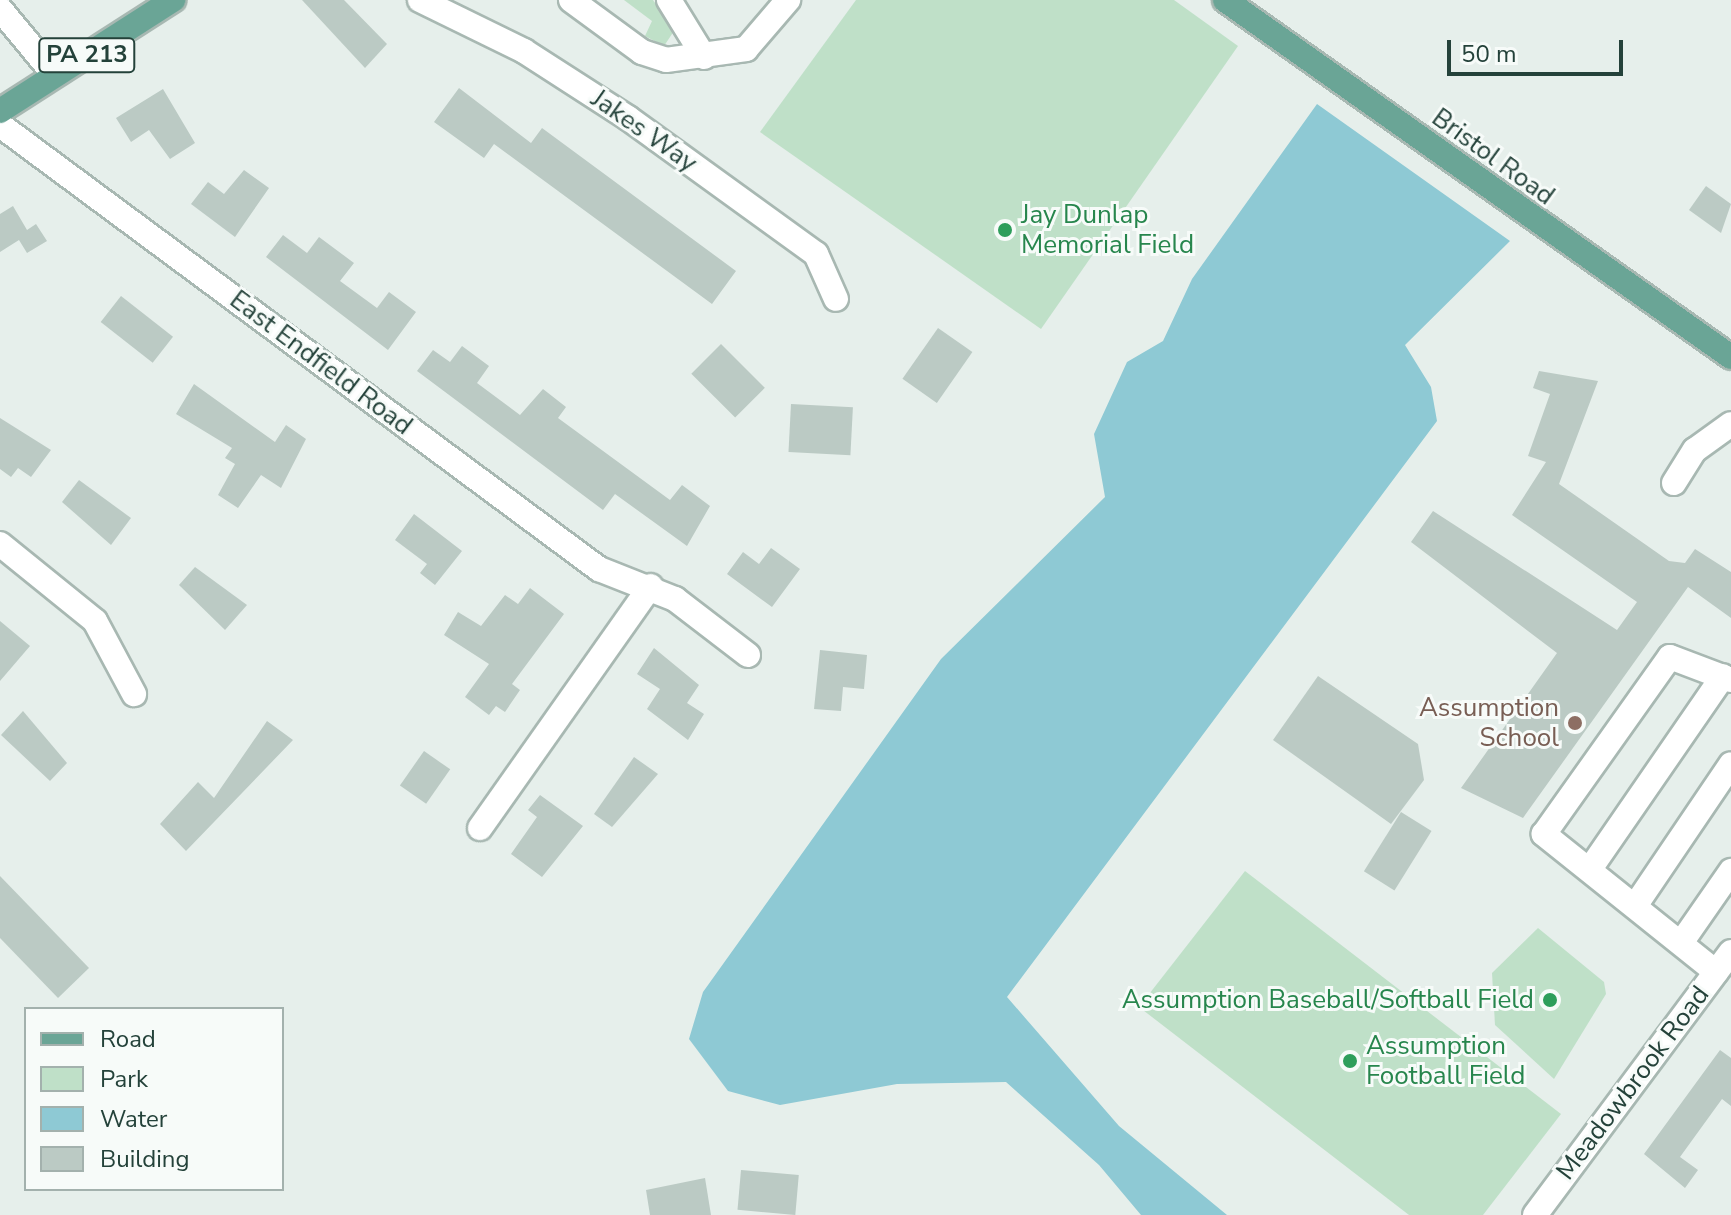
<!DOCTYPE html>
<html>
<head>
<meta charset="utf-8">
<style>
	body { margin:0 }
	#map { position:relative; width:1731px; height:1215px; overflow:hidden; background:#e6efeb; font-family:"Nunito Sans",sans-serif }
	div>[style] { position:absolute }
	.green>* { inset:0; background:#bfe0c8 }
	.water>* { inset:0; background:#8ec9d4 }
	.building>* { inset:0; background:#bbcac4; transform-origin:0 0 }
	.roads { filter:drop-shadow(2px 0 #a8b8b2) drop-shadow(-2px 0 #a8b8b2) drop-shadow(0 2px #a8b8b2) drop-shadow(0 -2px #a8b8b2) }
	.minor>* { height:24px; margin:-12px; padding:0 12px; transform-origin:12px; border-radius:12px; background:#fff }
	.major>* { height:24px; margin:-12px; padding:0 12px; transform-origin:12px; border-radius:12px; background:#6aa596 }
	.dots>* { width:22px; height:22px; translate:-50% -50%; box-sizing:border-box; border:4px solid #f7fbf9; border-radius:50% }
	span { translate:-50% -50%; white-space:nowrap; text-align:center; line-height:1.15; -webkit-text-stroke:6px #f7fbf9; paint-order:stroke }
	.shield-label span { padding:2px 6px; background:#f7fbf9; border:2px solid; border-radius:6px; -webkit-text-stroke-width:0 }
	.shield-label { font-size:24px; color:#24423a; font-weight:700 }
	.street-label { font-size:26px; color:#24423a }
	.leisure-label { font-size:26px; color:#27864d }
	.left { translate:0 -50%; text-align:left }
	.right { translate:-100% -50%; text-align:right }
	.education-label { font-size:26px; color:#785e54 }
	.legend { position:absolute; left:24px; top:1007px; width:260px; height:184px; box-sizing:border-box; background:#f7fbf9; border:2px solid #a3b1ad; margin:0; padding:10px 14px; list-style:none; font-size:24px; color:#24423a }
	.legend li { display:flex; align-items:center; gap:16px; height:40px }
	.legend b { width:40px; border:2px solid #a3b1ad }
	.scale { position:absolute; left:1447px; top:40px; width:176px; height:36px; box-sizing:border-box; border:4px solid #24423a; border-top:0; padding-left:10px; font-size:24px; line-height:28px; white-space:nowrap; color:#24423a; -webkit-text-stroke:6px #f7fbf9; paint-order:stroke }
</style>
</head>
<body>
<div id="map">
	<div class="green">
		<div style="clip-path:polygon(624px 0,653px 0,674px 31px,664px 46px,645px 36px,652px 21px)"></div>
		<div style="clip-path:polygon(856px 0,1174px 0,1238px 46px,1041px 329px,760px 132px)"></div>
		<div style="clip-path:polygon(1245px 871px,1561px 1114px,1483px 1215px,1409px 1215px,1139px 1007px)"></div>
		<div style="clip-path:polygon(1538px 928px,1604px 982px,1606px 994px,1554px 1079px,1495px 1025px,1492px 973px)"></div>
	</div>
	<div class="water">
		<div style="clip-path:polygon(1317px 104px,1510px 241px,1405px 345px,1431px 387px,1437px 421px,1007px 997px,1119px 1126px,1227px 1215px,1141px 1215px,1099px 1165px,1006px 1082px,897px 1084px,780px 1105px,728px 1091px,689px 1039px,703px 992px,941px 659px,1105px 497px,1094px 434px,1127px 362px,1163px 341px,1192px 279px)"></div>
	</div>
	<div class="building">
		<div style="clip-path:polygon(302px 0,344px 0,387px 44px,365px 68px)"></div>
		<div style="clip-path:polygon(459px 88px,531px 143px,542px 128px,736px 271px,712px 304px,494px 144px,484px 158px,434px 122px)"></div>
		<div style="clip-path:polygon(163px 89px,195px 143px,170px 159px,149px 130px,131px 142px,116px 118px)"></div>
		<div style="clip-path:polygon(244px 170px,269px 188px,235px 237px,191px 204px,208px 182px,224px 194px)"></div>
		<div style="clip-path:polygon(1706px 186px,1731px 204px,1721px 233px,1689px 210px)"></div>
		<div style="clip-path:polygon(13px 206px,27px 230px,36px 224px,47px 241px,27px 253px,19px 240px,0 252px,0 214px)"></div>
		<div style="clip-path:polygon(283px 235px,307px 253px,319px 237px,354px 263px,340px 281px,377px 308px,389px 292px,416px 312px,388px 350px,266px 257px)"></div>
		<div style="left:121px;top:296px;width:66px;height:33px;rotate:38deg"></div>
		<div style="left:938px;top:328px;width:42px;height:62px;rotate:35deg"></div>
		<div style="left:721px;top:344px;width:62px;height:42px;rotate:45deg"></div>
		<div style="clip-path:polygon(462px 346px,489px 366px,477px 383px,520px 415px,543px 389px,566px 407px,558px 418px,670px 500px,682px 485px,710px 506px,687px 546px,615px 494px,603px 510px,417px 371px,433px 350px,450px 362px)"></div>
		<div style="clip-path:polygon(1539px 371px,1598px 381px,1559px 484px,1669px 561px,1685px 563px,1695px 549px,1731px 572px,1731px 618px,1688px 587px,1523px 818px,1461px 788px,1557px 653px,1411px 542px,1433px 511px,1617px 630px,1637px 602px,1512px 515px,1546px 462px,1528px 456px,1550px 394px,1533px 388px)"></div>
		<div style="clip-path:polygon(194px 384px,275px 442px,286px 425px,306px 439px,281px 488px,261px 475px,238px 508px,218px 495px,235px 464px,225px 458px,232px 448px,176px 414px)"></div>
		<div style="left:791px;top:404px;width:62px;height:48px;rotate:3deg"></div>
		<div style="clip-path:polygon(0 418px,51px 450px,31px 477px,18px 468px,11px 477px,0 469px)"></div>
		<div style="clip-path:polygon(79px 480px,131px 518px,111px 545px,62px 502px)"></div>
		<div style="clip-path:polygon(414px 514px,462px 551px,435px 585px,420px 573px,427px 564px,395px 540px)"></div>
		<div style="clip-path:polygon(771px 548px,800px 569px,772px 607px,727px 574px,743px 552px,759px 564px)"></div>
		<div style="clip-path:polygon(195px 567px,247px 605px,225px 630px,179px 585px)"></div>
		<div style="clip-path:polygon(530px 588px,564px 614px,512px 684px,520px 690px,505px 712px,496px 706px,489px 715px,465px 697px,489px 664px,444px 635px,458px 612px,481px 626px,505px 595px,518px 604px)"></div>
		<div style="clip-path:polygon(0 621px,30px 646px,0 681px)"></div>
		<div style="clip-path:polygon(654px 648px,699px 685px,687px 703px,704px 714px,688px 740px,647px 709px,660px 689px,637px 674px)"></div>
		<div style="clip-path:polygon(820px 650px,867px 655px,864px 689px,843px 687px,841px 711px,814px 709px)"></div>
		<div style="clip-path:polygon(1318px 676px,1418px 744px,1424px 780px,1391px 824px,1273px 740px)"></div>
		<div style="clip-path:polygon(23px 711px,67px 763px,50px 781px,1px 735px)"></div>
		<div style="clip-path:polygon(267px 721px,293px 740px,186px 851px,160px 824px,198px 782px,214px 798px)"></div>
		<div style="left:424px;top:751px;width:32px;height:42px;rotate:35deg"></div>
		<div style="clip-path:polygon(634px 757px,658px 774px,612px 827px,594px 814px)"></div>
		<div style="clip-path:polygon(540px 795px,583px 826px,542px 877px,511px 854px,537px 817px,528px 810px)"></div>
		<div style="left:1401px;top:812px;width:36px;height:70px;rotate:32deg"></div>
		<div style="clip-path:polygon(0 876px,89px 968px,58px 998px,0 938px)"></div>
		<div style="clip-path:polygon(1720px 1050px,1731px 1058px,1731px 1106px,1722px 1099px,1680px 1157px,1698px 1170px,1685px 1188px,1644px 1154px)"></div>
		<div style="left:741px;top:1170px;width:58px;height:40px;rotate:5deg"></div>
		<div style="clip-path:polygon(705px 1178px,711px 1215px,650px 1215px,646px 1190px)"></div>
	</div>
	<div class="roads">
		<div class="minor">
			<div style="left:420px;top:0;width:116px;rotate:26.1deg"></div>
			<div style="left:524px;top:51px;width:124px;rotate:32.8deg"></div>
			<div style="left:628px;top:118px;width:232px;rotate:35.9deg"></div>
			<div style="left:816px;top:254px;width:49px;rotate:66deg"></div>
			<div style="left:571px;top:0;width:88px;rotate:36.2deg"></div>
			<div style="left:642px;top:52px;width:25px;rotate:18deg"></div>
			<div style="left:666px;top:60px;width:81px;rotate:-7.8deg"></div>
			<div style="left:746px;top:49px;width:65px;rotate:-49.4deg"></div>
			<div style="left:669px;top:0;width:67px;rotate:58.4deg"></div>
			<div style="left:0;top:9px;width:85px;rotate:50.3deg"></div>
			<div style="left:0;top:125px;width:746px;rotate:36.55deg"></div>
			<div style="left:599px;top:569px;width:82px;rotate:21.5deg"></div>
			<div style="left:675px;top:599px;width:92px;rotate:37.5deg"></div>
			<div style="left:1674px;top:483px;width:39px;rotate:-58deg"></div>
			<div style="left:1695px;top:450px;width:44px;rotate:-35.8deg"></div>
			<div style="left:0;top:544px;width:122px;rotate:39deg"></div>
			<div style="left:95px;top:621px;width:83px;rotate:61.9deg"></div>
			<div style="left:480px;top:828px;width:296px;rotate:-54.8deg"></div>
			<div style="left:1590px;top:869px;width:234px;rotate:-55.4deg"></div>
			<div style="left:1635px;top:906px;width:171px;rotate:-55.9deg"></div>
			<div style="left:1681px;top:943px;width:88px;rotate:-55.2deg"></div>
			<div style="left:1716px;top:972px;width:221px;rotate:-141.3deg"></div>
			<div style="left:1544px;top:834px;width:217px;rotate:-54.6deg"></div>
			<div style="left:1670px;top:657px;width:65px;rotate:20.7deg"></div>
			<div style="left:1535px;top:1215px;width:328px;rotate:-53.3deg"></div>
		</div>
		<div class="major">
			<div style="left:1225px;top:0;width:619px;rotate:35.2deg"></div>
			<div style="left:0;top:111px;width:206px;rotate:-32.7deg"></div>
		</div>
	</div>
	<div class="dots">
		<div style="left:1005px;top:230px;background:#2e9e5b"></div>
		<div style="left:1575px;top:723px;background:#8d6e63"></div>
		<div style="left:1550px;top:1000px;background:#2e9e5b"></div>
		<div style="left:1350px;top:1061px;background:#2e9e5b"></div>
	</div>
	<div class="shield-label">
		<span style="left:87px;top:55px">PA 213</span>
	</div>
	<div class="street-label">
		<span style="left:644px;top:131px;rotate:35deg">Jakes Way</span>
		<span style="left:1493px;top:157px;rotate:36deg">Bristol Road</span>
		<span style="left:321px;top:363px;rotate:37deg">East Endfield Road</span>
		<span style="left:1633px;top:1083px;rotate:-53deg">Meadowbrook Road</span>
	</div>
	<div class="leisure-label">
		<span class="left" style="left:1021px;top:230px">Jay Dunlap<br>Memorial Field</span>
		<span class="right" style="left:1534px;top:1000px">Assumption Baseball/Softball Field</span>
		<span class="left" style="left:1366px;top:1061px">Assumption<br>Football Field</span>
	</div>
	<div class="education-label">
		<span class="right" style="left:1559px;top:723px">Assumption<br>School</span>
	</div>
	<ul class="legend">
	<li><b style="height:10px;background:#6aa596"></b>Road</li>
	<li><b style="height:22px;background:#bfe0c8"></b>Park</li>
	<li><b style="height:22px;background:#8ec9d4"></b>Water</li>
	<li><b style="height:22px;background:#bbcac4"></b>Building</li>
	</ul>
	<div class="scale">50 m</div>
</div>
</body>
</html>
